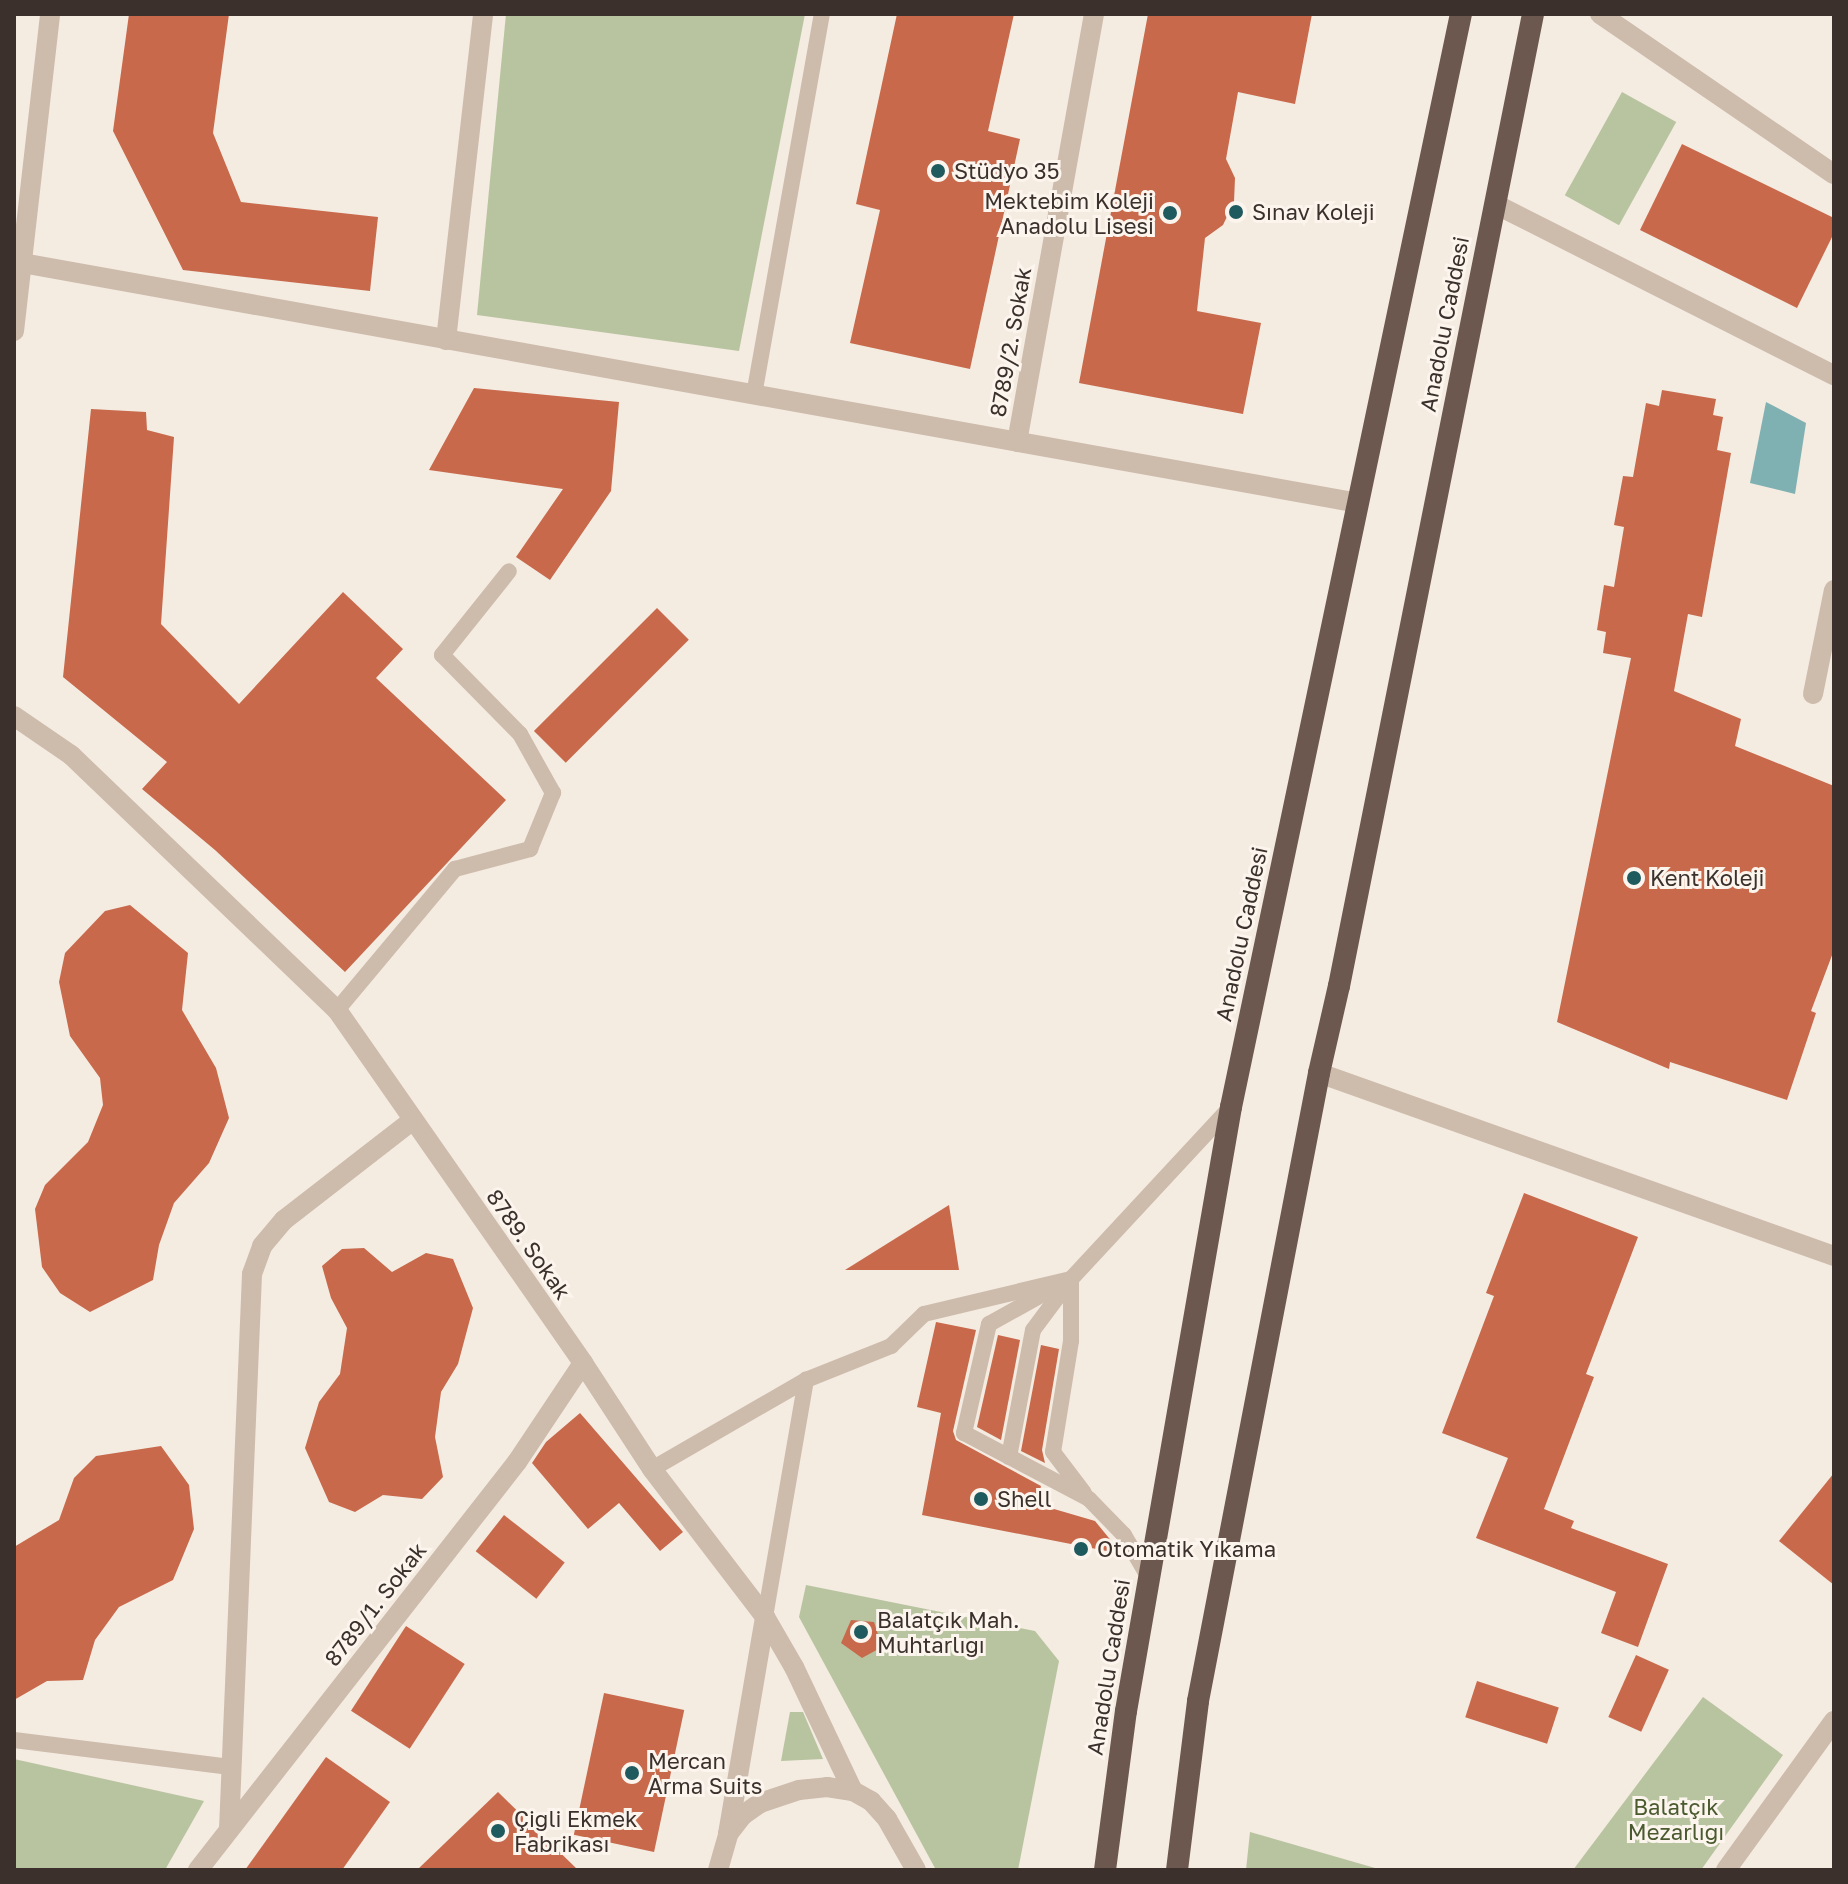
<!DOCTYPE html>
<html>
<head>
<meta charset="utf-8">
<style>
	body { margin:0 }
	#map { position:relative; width:1848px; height:1884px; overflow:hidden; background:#f4ebe1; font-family:"Golos Text",sans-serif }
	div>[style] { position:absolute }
	.green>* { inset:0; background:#b8c4a0; transform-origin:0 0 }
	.water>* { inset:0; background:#7fb0b2 }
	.building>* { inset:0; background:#c8694b; transform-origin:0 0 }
	.service>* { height:16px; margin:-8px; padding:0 8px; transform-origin:8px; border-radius:8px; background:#cdbbac }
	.minor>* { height:20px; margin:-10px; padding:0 10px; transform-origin:10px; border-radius:10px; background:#cdbbac }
	.trunk>* { height:22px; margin:-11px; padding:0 11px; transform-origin:11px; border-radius:11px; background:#6c584f }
	.dots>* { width:22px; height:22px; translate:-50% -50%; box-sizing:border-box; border:4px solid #fbf5ee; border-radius:50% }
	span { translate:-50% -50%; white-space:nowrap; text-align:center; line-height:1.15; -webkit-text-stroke:6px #fbf5ee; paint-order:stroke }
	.poi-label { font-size:22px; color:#3b302b }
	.left { translate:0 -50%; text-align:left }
	.right { translate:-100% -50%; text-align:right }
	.street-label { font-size:22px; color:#3b302b }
	.park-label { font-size:22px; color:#4a5a2e }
	.frame { position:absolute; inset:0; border:16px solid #3b302b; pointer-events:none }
</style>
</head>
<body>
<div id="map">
	<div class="green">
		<div style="clip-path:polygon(506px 14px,805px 14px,739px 351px,477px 315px)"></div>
		<div style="left:1622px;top:92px;width:62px;height:118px;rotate:29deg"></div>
		<div style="clip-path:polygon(806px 1585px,1035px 1631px,1059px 1661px,1018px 1870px,936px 1870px,799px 1617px)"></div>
		<div style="clip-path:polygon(1703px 1697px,1783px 1755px,1701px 1870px,1573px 1870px)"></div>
		<div style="clip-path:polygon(790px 1712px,803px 1712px,823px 1759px,781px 1761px)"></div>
		<div style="clip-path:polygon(14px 1759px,204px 1801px,165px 1870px,14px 1870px)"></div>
		<div style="clip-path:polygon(1250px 1832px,1382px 1870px,1246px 1870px)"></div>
	</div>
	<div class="water">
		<div style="clip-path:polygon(1766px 402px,1806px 423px,1795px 494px,1750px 483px)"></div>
	</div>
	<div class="building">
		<div style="clip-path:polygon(129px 14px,229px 14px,213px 133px,241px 202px,378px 217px,370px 291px,183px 270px,113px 131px)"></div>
		<div style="clip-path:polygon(897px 14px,1014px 14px,988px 131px,1020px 139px,970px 369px,850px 343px,880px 210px,856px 204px)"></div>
		<div style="clip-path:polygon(1148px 14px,1312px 14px,1295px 104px,1238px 92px,1226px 159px,1235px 178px,1234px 202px,1223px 225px,1205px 238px,1197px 311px,1261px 323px,1243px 414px,1079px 383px)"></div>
		<div style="clip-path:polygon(1682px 144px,1834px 218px,1834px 233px,1797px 308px,1640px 230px)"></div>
		<div style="clip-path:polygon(474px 388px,619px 402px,611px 491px,550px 580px,516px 557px,563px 489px,429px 470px)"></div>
		<div style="clip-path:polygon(1662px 390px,1716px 399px,1713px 415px,1723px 417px,1717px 450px,1731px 453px,1702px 617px,1688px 614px,1674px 691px,1741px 719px,1735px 746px,1834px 786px,1834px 950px,1811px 1011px,1816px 1013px,1787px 1100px,1670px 1062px,1669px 1069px,1557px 1022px,1631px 658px,1603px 653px,1606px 632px,1597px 630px,1604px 585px,1614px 587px,1624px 527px,1614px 525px,1623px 476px,1633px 477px,1646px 403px,1659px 406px)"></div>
		<div style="clip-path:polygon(91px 409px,146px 412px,147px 430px,174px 437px,161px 624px,239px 704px,343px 592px,403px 649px,376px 678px,506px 800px,345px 972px,215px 850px,142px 789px,167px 762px,63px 677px)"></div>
		<div style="left:657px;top:608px;width:45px;height:174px;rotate:45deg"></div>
		<div style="clip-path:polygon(130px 905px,188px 953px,182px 1010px,216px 1068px,229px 1118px,209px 1163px,174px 1203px,159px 1245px,153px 1280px,90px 1312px,60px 1293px,42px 1267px,35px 1209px,45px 1185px,88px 1142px,103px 1105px,100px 1078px,70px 1036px,59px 982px,65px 953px,105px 911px)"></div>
		<div style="clip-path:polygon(1524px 1193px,1638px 1237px,1586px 1374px,1594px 1377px,1544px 1509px,1574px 1521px,1571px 1528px,1668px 1564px,1638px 1647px,1601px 1633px,1616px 1592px,1476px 1538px,1508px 1458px,1442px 1433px,1494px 1296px,1486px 1293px)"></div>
		<div style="clip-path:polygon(949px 1205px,959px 1270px,845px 1270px)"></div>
		<div style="clip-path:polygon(364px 1248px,392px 1272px,426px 1253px,453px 1259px,473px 1308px,458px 1364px,441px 1392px,435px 1437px,443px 1477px,422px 1499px,383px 1495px,355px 1512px,329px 1502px,305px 1448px,319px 1402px,340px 1374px,347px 1328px,331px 1298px,322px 1266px,342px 1249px)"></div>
		<div style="clip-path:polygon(936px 1322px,976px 1330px,953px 1431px,956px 1440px,1041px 1486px,1037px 1504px,1095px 1521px,1122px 1554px,922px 1515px,941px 1413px,917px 1407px)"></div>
		<div style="clip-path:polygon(998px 1335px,1020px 1340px,1001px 1440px,977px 1427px)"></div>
		<div style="clip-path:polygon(1041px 1345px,1059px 1349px,1042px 1450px,1045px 1463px,1021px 1451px)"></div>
		<div style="clip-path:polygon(580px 1413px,683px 1532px,660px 1551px,619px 1503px,588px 1529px,532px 1463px,546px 1442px)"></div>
		<div style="clip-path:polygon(161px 1446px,189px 1485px,194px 1529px,173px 1580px,119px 1607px,95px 1640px,83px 1680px,47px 1681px,14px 1700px,14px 1547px,59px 1520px,74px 1478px,96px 1456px)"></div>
		<div style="clip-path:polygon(1834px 1473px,1834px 1585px,1779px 1541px)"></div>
		<div style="left:504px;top:1515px;width:77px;height:46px;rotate:38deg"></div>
		<div style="clip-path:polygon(851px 1620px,874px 1622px,882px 1647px,862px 1658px,841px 1643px)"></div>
		<div style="left:406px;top:1626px;width:70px;height:101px;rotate:33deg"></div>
		<div style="left:1636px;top:1655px;width:36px;height:68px;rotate:24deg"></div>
		<div style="left:1477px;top:1681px;width:86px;height:38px;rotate:18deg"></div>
		<div style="left:604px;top:1693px;width:82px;height:145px;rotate:12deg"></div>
		<div style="clip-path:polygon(326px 1757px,390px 1802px,342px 1870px,245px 1870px)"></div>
		<div style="clip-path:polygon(498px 1792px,578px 1870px,417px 1870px)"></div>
	</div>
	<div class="service">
		<div style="left:754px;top:395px;width:387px;rotate:-79.9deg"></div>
		<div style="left:337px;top:1010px;width:184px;rotate:-50.1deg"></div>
		<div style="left:455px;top:869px;width:78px;rotate:-14.9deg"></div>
		<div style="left:530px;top:849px;width:61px;rotate:-67.7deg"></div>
		<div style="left:553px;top:793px;width:68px;rotate:-119.2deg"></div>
		<div style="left:520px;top:734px;width:111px;rotate:-134.6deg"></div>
		<div style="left:442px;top:655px;width:107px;rotate:-51.4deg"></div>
		<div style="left:1071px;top:1279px;width:62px;rotate:90deg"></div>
		<div style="left:1071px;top:1341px;width:112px;rotate:99.2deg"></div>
		<div style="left:1053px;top:1452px;width:51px;rotate:52.9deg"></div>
		<div style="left:1052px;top:1289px;width:72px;rotate:150.9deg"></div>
		<div style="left:989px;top:1324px;width:112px;rotate:102.9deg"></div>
		<div style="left:964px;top:1433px;width:141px;rotate:27.8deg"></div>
		<div style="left:1089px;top:1499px;width:50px;rotate:45.8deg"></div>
		<div style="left:1124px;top:1535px;width:50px;rotate:59.8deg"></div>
		<div style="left:1009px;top:1457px;width:129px;rotate:-79.3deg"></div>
		<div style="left:1033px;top:1330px;width:59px;rotate:-53.3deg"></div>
		<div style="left:652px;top:1469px;width:178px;rotate:-30deg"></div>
		<div style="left:806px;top:1380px;width:92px;rotate:-21.8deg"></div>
		<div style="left:891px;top:1346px;width:46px;rotate:-44.1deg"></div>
		<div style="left:924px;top:1314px;width:151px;rotate:-13.4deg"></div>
		<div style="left:1071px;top:1279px;width:233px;rotate:-47.1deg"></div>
		<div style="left:765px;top:1617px;width:241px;rotate:-80.2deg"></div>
		<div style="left:14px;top:1740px;width:220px;rotate:7.1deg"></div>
	</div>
	<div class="minor">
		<div style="left:1600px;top:14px;width:283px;rotate:34.4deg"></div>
		<div style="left:1495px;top:204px;width:380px;rotate:26.8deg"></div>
		<div style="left:22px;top:263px;width:1357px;rotate:10.18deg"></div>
		<div style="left:14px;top:331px;width:319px;rotate:-83.5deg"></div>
		<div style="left:446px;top:340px;width:328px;rotate:-83.5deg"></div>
		<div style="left:1017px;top:442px;width:435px;rotate:-79.8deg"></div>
		<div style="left:1813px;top:694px;width:106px;rotate:-78.6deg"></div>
		<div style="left:14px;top:716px;width:69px;rotate:34.4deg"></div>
		<div style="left:71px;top:755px;width:368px;rotate:43.8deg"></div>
		<div style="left:337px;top:1010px;width:430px;rotate:55.1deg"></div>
		<div style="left:583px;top:1363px;width:126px;rotate:56.9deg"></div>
		<div style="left:652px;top:1469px;width:186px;rotate:52.6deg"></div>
		<div style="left:765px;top:1617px;width:58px;rotate:59.9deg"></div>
		<div style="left:794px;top:1667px;width:137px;rotate:64.6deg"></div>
		<div style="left:853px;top:1791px;width:21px;rotate:29deg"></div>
		<div style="left:871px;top:1801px;width:24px;rotate:48deg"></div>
		<div style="left:887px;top:1819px;width:59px;rotate:60.4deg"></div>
		<div style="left:1319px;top:1073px;width:547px;rotate:19.56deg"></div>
		<div style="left:229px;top:1830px;width:556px;rotate:-87.63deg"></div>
		<div style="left:252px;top:1274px;width:30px;rotate:-70deg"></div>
		<div style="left:262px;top:1246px;width:34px;rotate:-50deg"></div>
		<div style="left:284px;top:1220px;width:163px;rotate:-37.8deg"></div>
		<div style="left:728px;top:1834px;width:220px;rotate:-80.3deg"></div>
		<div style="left:198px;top:1870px;width:518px;rotate:-51.98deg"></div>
		<div style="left:517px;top:1462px;width:119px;rotate:-56.3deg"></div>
		<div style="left:718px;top:1870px;width:37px;rotate:-74deg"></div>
		<div style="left:728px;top:1834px;width:24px;rotate:-52deg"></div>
		<div style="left:743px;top:1815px;width:21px;rotate:-35deg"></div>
		<div style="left:760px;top:1803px;width:41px;rotate:-18.4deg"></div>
		<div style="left:799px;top:1790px;width:28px;rotate:-6deg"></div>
		<div style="left:827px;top:1787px;width:26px;rotate:9deg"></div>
		<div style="left:1726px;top:1870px;width:184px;rotate:-54.1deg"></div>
	</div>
	<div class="trunk">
		<div style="left:1105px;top:1870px;width:160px;rotate:-82.5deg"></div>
		<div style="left:1126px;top:1711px;width:613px;rotate:-80.14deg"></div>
		<div style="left:1231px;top:1107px;width:1117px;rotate:-78.12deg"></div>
		<div style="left:1177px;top:1870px;width:170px;rotate:-82.9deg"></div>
		<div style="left:1198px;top:1701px;width:640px;rotate:-79.09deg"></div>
		<div style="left:1319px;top:1073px;width:89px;rotate:-77.1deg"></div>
		<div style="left:1339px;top:986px;width:991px;rotate:-78.71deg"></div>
	</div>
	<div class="dots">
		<div style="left:938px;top:171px;background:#1f5a5e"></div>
		<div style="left:1236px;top:212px;background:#1f5a5e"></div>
		<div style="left:1170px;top:213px;background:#1f5a5e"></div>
		<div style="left:1634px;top:878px;background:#1f5a5e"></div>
		<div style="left:981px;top:1499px;background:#1f5a5e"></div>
		<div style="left:1081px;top:1549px;background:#1f5a5e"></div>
		<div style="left:861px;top:1632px;background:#1f5a5e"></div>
		<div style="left:632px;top:1773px;background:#1f5a5e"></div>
		<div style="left:498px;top:1831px;background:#1f5a5e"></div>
	</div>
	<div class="poi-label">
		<span class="left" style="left:954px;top:171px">Stüdyo 35</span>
		<span class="right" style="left:1154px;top:213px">Mektebim Koleji<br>Anadolu Lisesi</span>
		<span class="left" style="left:1252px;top:212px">Sınav Koleji</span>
		<span class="left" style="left:1650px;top:878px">Kent Koleji</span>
		<span class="left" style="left:997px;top:1499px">Shell</span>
		<span class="left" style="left:1097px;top:1549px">Otomatik Yıkama</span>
		<span class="left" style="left:877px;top:1632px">Balatçık Mah.<br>Muhtarlığı</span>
		<span class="left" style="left:648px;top:1773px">Mercan<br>Arma Suits</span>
		<span class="left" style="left:514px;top:1831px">Çiğli Ekmek<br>Fabrikası</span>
	</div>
	<div class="street-label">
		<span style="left:1444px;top:324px;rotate:-79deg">Anadolu Caddesi</span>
		<span style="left:1010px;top:342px;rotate:-80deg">8789/2. Sokak</span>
		<span style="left:1241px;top:934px;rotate:-78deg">Anadolu Caddesi</span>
		<span style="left:529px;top:1244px;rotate:55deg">8789. Sokak</span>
		<span style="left:375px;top:1604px;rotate:-52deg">8789/1. Sokak</span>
		<span style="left:1108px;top:1667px;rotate:-81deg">Anadolu Caddesi</span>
	</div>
	<div class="park-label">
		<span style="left:1676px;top:1819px">Balatçık<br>Mezarlığı</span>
	</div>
	<div class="frame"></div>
</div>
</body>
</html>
